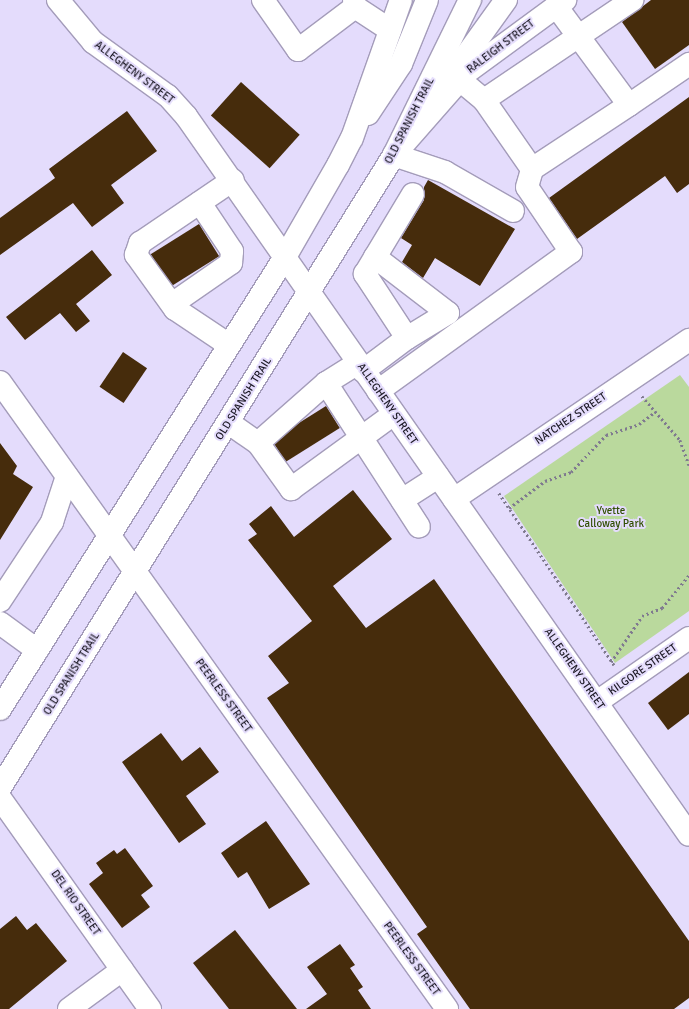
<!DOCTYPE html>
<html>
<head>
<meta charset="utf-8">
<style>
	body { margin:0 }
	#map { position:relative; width:689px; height:1009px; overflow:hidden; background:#e4dcfc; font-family:Signika,sans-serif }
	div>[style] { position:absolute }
	.green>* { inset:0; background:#bad99d }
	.building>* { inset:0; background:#462c0c; transform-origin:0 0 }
	.path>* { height:2.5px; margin-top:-1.25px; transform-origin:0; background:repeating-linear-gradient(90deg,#7f7a8f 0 2px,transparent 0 5px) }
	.roads { filter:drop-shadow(1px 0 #a49cba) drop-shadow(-1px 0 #a49cba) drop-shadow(0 1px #a49cba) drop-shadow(0 -1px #a49cba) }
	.minor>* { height:22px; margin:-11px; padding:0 11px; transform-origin:11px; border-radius:11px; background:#fff }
	.major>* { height:22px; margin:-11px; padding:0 11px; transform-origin:11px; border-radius:11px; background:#fff }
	span { translate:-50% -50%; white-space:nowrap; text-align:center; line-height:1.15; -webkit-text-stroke:4px #e4dcfc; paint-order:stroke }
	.street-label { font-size:11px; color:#1b1823 }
	.park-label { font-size:11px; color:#304e02 }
</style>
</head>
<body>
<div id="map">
	<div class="green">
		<div style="clip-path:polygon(680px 375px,689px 387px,689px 611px,615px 663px,504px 496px)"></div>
	</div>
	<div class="building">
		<div style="clip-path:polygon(651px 0,689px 0,689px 45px,655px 69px,622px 22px)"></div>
		<div style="left:241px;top:82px;width:79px;height:45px;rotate:42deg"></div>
		<div style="clip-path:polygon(689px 97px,689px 184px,677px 193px,665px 176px,577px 239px,549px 198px)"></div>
		<div style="clip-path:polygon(127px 111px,157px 151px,111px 185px,124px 203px,92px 227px,73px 203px,0 255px,0 218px,55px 178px,49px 169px)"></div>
		<div style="clip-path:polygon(428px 180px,515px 229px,480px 286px,435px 258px,423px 278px,402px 262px,412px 245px,401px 238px,424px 200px,424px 187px)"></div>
		<div style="left:199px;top:224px;width:38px;height:57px;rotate:58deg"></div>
		<div style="clip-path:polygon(92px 250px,112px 275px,76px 304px,90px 321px,76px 332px,60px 313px,25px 340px,6px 317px)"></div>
		<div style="left:123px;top:352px;width:29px;height:42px;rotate:34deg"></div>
		<div style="left:326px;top:406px;width:26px;height:64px;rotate:58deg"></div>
		<div style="clip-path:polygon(0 443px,17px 466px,13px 474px,33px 487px,0 540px)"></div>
		<div style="clip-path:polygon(353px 490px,392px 539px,333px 586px,366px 628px,434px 579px,689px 941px,689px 998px,674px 1009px,470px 1009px,417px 934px,427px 927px,267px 698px,289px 683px,268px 656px,312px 621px,248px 540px,257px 534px,249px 524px,271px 506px,294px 537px)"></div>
		<div style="clip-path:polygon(689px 672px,689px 714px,668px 730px,648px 703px)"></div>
		<div style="clip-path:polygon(161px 733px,182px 761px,200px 747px,219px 772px,186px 796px,206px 824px,179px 843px,122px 762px)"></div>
		<div style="clip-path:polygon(266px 821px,310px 884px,269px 909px,247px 872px,238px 878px,221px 853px)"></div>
		<div style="clip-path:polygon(125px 848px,153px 886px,141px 895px,150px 907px,122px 928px,89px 884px,103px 873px,96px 863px,114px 850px,117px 854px)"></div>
		<div style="clip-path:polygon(16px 916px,27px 930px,36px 923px,67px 961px,9px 1009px,0 1009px,0 929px)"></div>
		<div style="clip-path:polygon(235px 930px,297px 1009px,229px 1009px,193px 963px)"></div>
		<div style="clip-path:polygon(340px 944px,355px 965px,350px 968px,363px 987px,358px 990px,371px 1009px,306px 1009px,327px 994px,307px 967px)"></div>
	</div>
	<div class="path">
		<div style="left:642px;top:396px;width:58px;rotate:49.2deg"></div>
		<div style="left:680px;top:440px;width:27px;rotate:70deg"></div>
		<div style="left:499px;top:493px;width:207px;rotate:56.2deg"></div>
		<div style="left:509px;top:508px;width:45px;rotate:-36.9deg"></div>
		<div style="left:545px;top:481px;width:28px;rotate:-19deg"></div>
		<div style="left:571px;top:472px;width:51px;rotate:-46.6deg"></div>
		<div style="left:606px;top:435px;width:35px;rotate:-18deg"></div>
		<div style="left:639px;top:424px;width:20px;rotate:-37deg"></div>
		<div style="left:611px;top:662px;width:55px;rotate:-56deg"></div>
		<div style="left:642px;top:616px;width:22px;rotate:-22deg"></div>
		<div style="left:662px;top:608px;width:43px;rotate:-50.7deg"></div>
	</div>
	<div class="roads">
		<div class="minor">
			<div style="left:58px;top:0;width:55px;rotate:50.2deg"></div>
			<div style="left:93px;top:42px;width:92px;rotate:35.8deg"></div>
			<div style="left:168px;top:96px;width:27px;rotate:48deg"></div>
			<div style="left:186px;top:116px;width:877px;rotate:55.02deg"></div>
			<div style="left:263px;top:0;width:61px;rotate:55deg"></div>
			<div style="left:298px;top:50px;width:71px;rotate:-37deg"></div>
			<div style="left:354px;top:0;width:7px;rotate:82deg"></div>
			<div style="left:355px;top:7px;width:42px;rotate:33.3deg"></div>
			<div style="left:460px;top:80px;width:31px;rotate:40deg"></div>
			<div style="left:484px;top:100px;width:84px;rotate:55.2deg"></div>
			<div style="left:532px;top:169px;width:116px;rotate:-33.4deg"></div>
			<div style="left:629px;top:105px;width:123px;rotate:-126.4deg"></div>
			<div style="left:484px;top:100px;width:179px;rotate:-34deg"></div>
			<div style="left:629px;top:105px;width:73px;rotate:-34.3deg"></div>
			<div style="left:513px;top:211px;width:78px;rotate:-150.2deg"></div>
			<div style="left:445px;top:172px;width:54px;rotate:-161.6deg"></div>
			<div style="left:394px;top:155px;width:111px;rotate:-48.7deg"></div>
			<div style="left:467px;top:72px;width:122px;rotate:-36.3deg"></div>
			<div style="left:375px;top:257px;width:92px;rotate:37.5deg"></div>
			<div style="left:448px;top:313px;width:48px;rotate:148.6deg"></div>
			<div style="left:172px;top:304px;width:72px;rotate:-34.8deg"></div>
			<div style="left:231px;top:263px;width:12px;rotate:-85deg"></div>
			<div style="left:232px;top:251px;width:58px;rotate:-123.7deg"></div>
			<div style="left:229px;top:345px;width:65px;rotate:-146.3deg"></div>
			<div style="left:175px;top:309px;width:67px;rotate:-125.8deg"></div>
			<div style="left:136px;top:255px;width:13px;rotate:-72deg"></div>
			<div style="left:140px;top:243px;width:112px;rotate:-34.1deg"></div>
			<div style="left:363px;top:371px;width:55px;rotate:-36.9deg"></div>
			<div style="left:407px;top:338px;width:77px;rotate:-123.3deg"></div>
			<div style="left:365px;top:274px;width:93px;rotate:-59deg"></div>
			<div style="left:0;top:382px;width:770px;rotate:54.51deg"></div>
			<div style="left:326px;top:383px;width:171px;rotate:57.1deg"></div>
			<div style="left:378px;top:391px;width:238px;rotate:-35.8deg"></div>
			<div style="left:571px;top:252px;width:78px;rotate:-124.1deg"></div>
			<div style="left:527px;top:187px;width:19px;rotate:-74deg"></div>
			<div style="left:229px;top:423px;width:35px;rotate:35deg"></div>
			<div style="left:258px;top:443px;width:57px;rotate:54.3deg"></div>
			<div style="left:291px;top:489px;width:127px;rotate:-36.1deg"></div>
			<div style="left:258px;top:443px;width:91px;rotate:-41.4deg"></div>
			<div style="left:326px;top:383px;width:38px;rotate:-32deg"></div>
			<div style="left:454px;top:499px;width:284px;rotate:-34.1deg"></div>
			<div style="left:402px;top:500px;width:43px;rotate:-32.6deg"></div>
			<div style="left:0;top:601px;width:95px;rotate:-56.6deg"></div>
			<div style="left:52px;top:522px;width:48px;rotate:-71.9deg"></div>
			<div style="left:0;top:623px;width:46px;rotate:36.1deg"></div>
			<div style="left:597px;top:702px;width:112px;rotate:-34.8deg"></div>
			<div style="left:0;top:798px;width:259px;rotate:54.6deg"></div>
			<div style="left:69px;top:1009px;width:66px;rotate:-36.3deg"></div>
		</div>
		<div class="major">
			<div style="left:429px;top:107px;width:132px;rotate:-54.3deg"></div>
			<div style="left:368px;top:114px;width:60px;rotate:-56.6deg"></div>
			<div style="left:401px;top:64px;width:69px;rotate:-67.9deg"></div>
			<div style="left:0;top:709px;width:534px;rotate:-57.77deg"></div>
			<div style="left:285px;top:257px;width:106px;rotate:-60.1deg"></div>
			<div style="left:338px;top:165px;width:30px;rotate:-63deg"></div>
			<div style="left:352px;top:138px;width:146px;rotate:-70.5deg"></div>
			<div style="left:0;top:788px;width:746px;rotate:-58.1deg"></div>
			<div style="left:394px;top:155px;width:173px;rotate:-63.9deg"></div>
		</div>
	</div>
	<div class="street-label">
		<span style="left:501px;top:47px;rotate:-37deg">RALEIGH STREET</span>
		<span style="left:134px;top:73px;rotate:37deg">ALLEGHENY STREET</span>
		<span style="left:410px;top:121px;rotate:-63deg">OLD SPANISH TRAIL</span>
		<span style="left:244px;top:399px;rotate:-58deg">OLD SPANISH TRAIL</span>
		<span style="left:387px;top:404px;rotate:55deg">ALLEGHENY STREET</span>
		<span style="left:571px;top:419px;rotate:-34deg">NATCHEZ STREET</span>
		<span style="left:574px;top:669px;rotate:55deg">ALLEGHENY STREET</span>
		<span style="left:643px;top:670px;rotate:-35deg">KILGORE STREET</span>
		<span style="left:72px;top:674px;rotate:-58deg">OLD SPANISH TRAIL</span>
		<span style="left:223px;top:696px;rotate:54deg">PEERLESS STREET</span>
		<span style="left:75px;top:903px;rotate:55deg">DEL RIO STREET</span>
		<span style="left:411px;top:959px;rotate:54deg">PEERLESS STREET</span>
	</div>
	<div class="park-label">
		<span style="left:611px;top:518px">Yvette<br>Calloway Park</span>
	</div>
</div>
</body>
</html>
